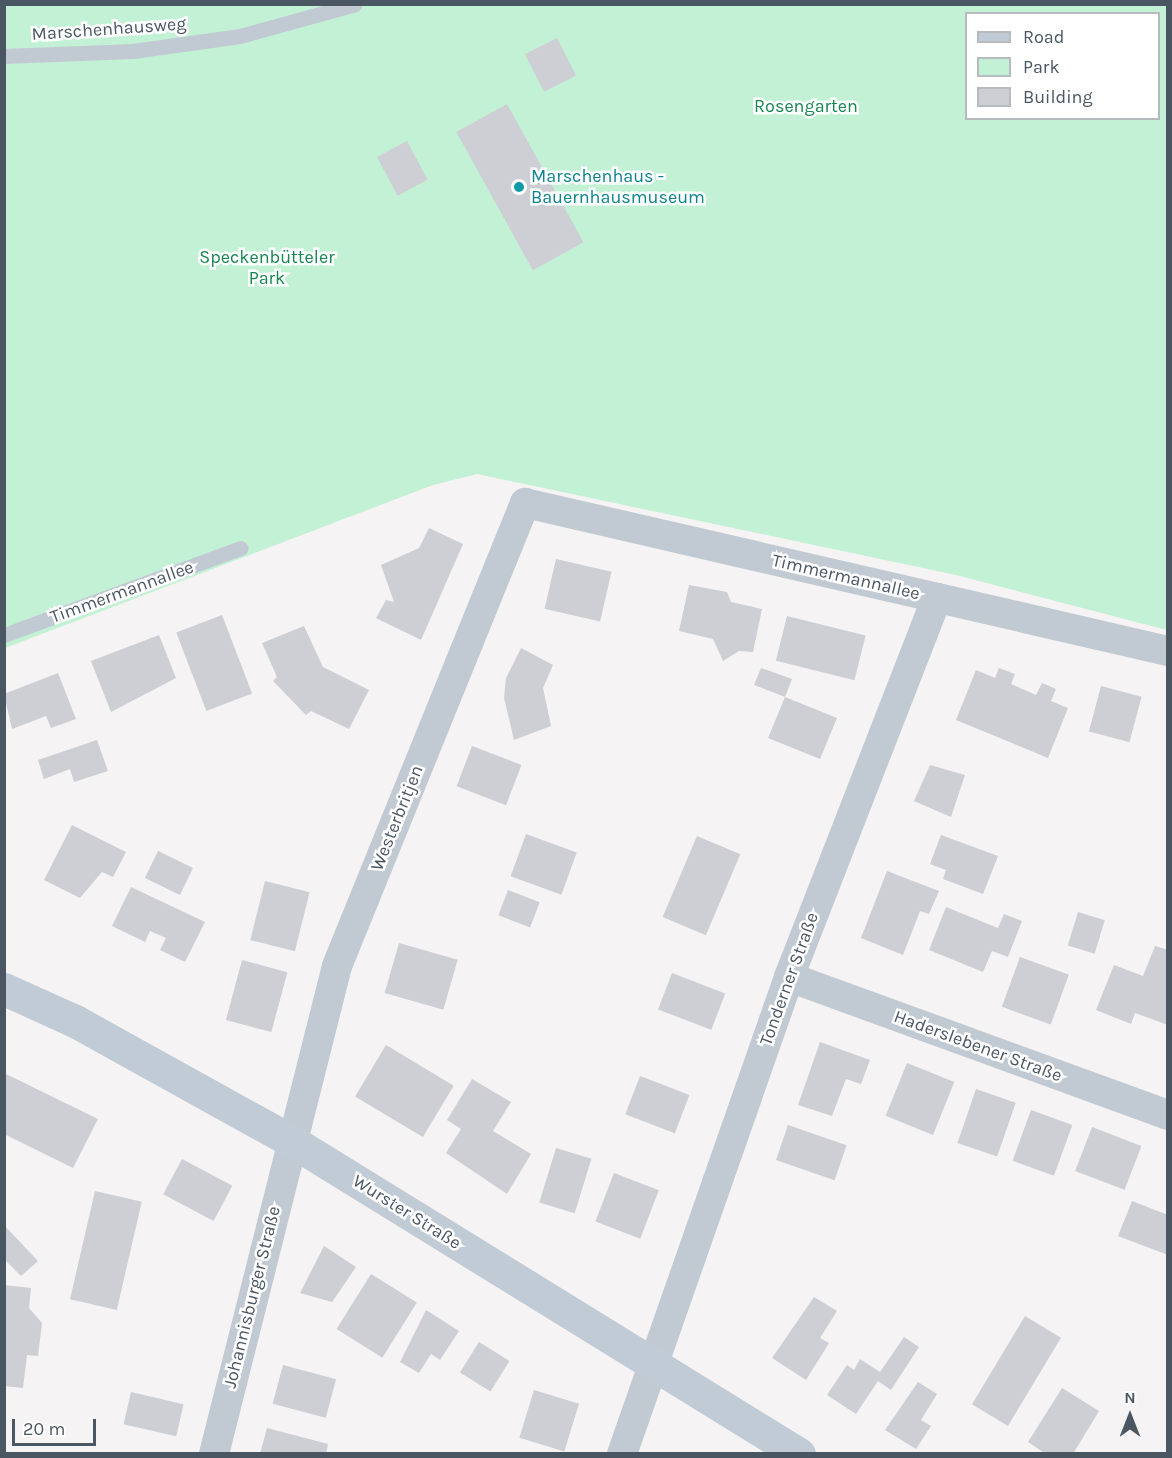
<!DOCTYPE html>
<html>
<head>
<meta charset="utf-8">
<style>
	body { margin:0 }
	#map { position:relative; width:1172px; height:1458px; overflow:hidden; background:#f5f3f3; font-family:Karla,sans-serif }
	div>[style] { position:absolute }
	.green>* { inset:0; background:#c3f1d5 }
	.building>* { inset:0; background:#cdcfd5; transform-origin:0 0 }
	.lane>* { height:15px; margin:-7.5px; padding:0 7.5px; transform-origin:7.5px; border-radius:7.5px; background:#c1cad2 }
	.street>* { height:30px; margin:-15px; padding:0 15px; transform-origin:15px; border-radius:15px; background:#c1cad2 }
	.secondary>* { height:33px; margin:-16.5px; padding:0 16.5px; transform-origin:16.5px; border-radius:16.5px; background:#c1cbd6 }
	.dots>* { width:16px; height:16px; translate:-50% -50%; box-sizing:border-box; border:3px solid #fff; border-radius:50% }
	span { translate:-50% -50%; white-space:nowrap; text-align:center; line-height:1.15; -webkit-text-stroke:5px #fff; paint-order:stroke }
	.street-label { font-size:18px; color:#4a5661 }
	.park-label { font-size:18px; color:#17864f }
	.culture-label { font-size:18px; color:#0d838f }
	.left { translate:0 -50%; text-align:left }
	.frame { position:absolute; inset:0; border:6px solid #4a5661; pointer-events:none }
	.legend { position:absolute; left:965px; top:12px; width:195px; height:108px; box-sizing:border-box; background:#fff; border:2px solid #b7bbc0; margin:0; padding:8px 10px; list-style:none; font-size:18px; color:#4a5661 }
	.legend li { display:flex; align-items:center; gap:12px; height:30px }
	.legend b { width:30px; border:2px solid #b7bbc0 }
	.north { position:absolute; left:1100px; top:1386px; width:60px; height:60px; -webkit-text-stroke:4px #fff; paint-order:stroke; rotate:0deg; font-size:16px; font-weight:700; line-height:24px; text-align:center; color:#4a5661 }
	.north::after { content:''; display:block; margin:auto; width:21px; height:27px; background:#4a5661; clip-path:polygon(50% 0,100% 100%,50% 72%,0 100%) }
	.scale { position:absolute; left:12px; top:1419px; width:84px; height:27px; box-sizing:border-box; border:3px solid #4a5661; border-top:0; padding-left:8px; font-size:18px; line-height:21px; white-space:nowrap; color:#4a5661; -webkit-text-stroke:4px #fff; paint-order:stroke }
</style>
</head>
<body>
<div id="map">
	<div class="green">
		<div style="clip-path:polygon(evenodd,5px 5px,1167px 5px,1167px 630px,956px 575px,477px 474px,433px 485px,5px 648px,5px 5px,966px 14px,1158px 14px,1158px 118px,966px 118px,966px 14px)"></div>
	</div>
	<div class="building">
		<div style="left:557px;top:38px;width:42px;height:36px;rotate:63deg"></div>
		<div style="left:507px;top:104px;width:158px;height:58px;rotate:61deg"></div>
		<div style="left:407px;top:141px;width:44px;height:34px;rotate:62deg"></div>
		<div style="clip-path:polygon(429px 528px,463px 544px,421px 640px,376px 618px,386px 600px,394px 602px,381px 565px,419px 548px)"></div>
		<div style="left:556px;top:559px;width:57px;height:51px;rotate:13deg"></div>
		<div style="clip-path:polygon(689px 585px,727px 592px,731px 602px,762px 609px,753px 652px,739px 651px,723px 661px,713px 639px,679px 631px)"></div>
		<div style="left:222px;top:615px;width:84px;height:49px;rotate:69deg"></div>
		<div style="left:787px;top:616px;width:81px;height:46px;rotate:14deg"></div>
		<div style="clip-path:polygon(304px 626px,323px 667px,369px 690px,349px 729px,311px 711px,306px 715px,273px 681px,277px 677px,262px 643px)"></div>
		<div style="clip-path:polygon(159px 635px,176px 678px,111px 712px,91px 661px)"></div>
		<div style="clip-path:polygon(521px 648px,553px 665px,543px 688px,551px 726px,514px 740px,504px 698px,506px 678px)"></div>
		<div style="clip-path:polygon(761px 668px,792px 679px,785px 697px,837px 718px,820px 759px,768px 738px,785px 697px,754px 685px)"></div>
		<div style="clip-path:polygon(999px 668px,1015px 674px,1011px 684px,1036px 695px,1042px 683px,1056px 689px,1051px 701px,1068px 708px,1048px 758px,956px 720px,976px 670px,995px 678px)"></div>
		<div style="clip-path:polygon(58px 673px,76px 719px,51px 728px,46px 716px,12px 729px,4px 694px)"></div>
		<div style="left:1101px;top:686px;width:42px;height:47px;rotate:15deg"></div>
		<div style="clip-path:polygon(97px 740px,108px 771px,74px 782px,70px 769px,44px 779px,38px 760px)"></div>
		<div style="left:472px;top:746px;width:53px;height:43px;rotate:21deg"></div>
		<div style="clip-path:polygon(930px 765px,965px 775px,951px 817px,914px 801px)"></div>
		<div style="clip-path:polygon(72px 825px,126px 852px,113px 877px,102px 872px,80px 898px,44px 880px)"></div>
		<div style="left:526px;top:834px;width:54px;height:45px;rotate:20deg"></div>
		<div style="clip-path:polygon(941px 835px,998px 856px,983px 894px,943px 879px,946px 870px,930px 864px)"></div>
		<div style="left:697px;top:836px;width:47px;height:88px;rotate:23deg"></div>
		<div style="left:158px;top:851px;width:39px;height:30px;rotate:26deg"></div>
		<div style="clip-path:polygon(887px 871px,939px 891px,929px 914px,920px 911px,903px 955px,861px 938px)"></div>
		<div style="left:265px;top:881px;width:46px;height:61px;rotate:14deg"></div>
		<div style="clip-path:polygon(131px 887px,205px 922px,185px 962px,160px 950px,166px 938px,150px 931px,145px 942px,112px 926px)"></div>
		<div style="left:508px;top:890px;width:34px;height:27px;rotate:21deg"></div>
		<div style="clip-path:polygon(946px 907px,998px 928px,1004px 914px,1022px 921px,1008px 957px,992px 951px,983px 972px,929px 950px)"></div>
		<div style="left:1078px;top:912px;width:28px;height:35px;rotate:17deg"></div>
		<div style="left:399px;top:943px;width:61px;height:52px;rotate:16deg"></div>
		<div style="clip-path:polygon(1155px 946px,1168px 950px,1168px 1025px,1135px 1013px,1131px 1024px,1096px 1010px,1114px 965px,1143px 976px)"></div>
		<div style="left:1020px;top:957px;width:52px;height:53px;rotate:20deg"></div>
		<div style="left:242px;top:960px;width:47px;height:62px;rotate:15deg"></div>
		<div style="left:672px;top:973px;width:57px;height:39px;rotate:21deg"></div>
		<div style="clip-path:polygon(820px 1042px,870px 1060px,861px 1084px,846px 1079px,832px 1116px,798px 1105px)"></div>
		<div style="left:386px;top:1045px;width:79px;height:60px;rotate:31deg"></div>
		<div style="left:907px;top:1063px;width:51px;height:57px;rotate:22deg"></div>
		<div style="clip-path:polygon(4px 1073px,98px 1119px,73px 1168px,4px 1134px)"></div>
		<div style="left:640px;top:1076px;width:53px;height:41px;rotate:21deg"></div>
		<div style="clip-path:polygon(472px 1079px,511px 1102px,493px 1131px,531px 1154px,507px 1194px,446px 1153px,461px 1129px,447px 1120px)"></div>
		<div style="left:976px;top:1089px;width:42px;height:57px;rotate:19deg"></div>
		<div style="left:1031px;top:1110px;width:44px;height:54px;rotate:20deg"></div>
		<div style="left:788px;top:1125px;width:62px;height:37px;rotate:19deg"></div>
		<div style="left:1092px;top:1127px;width:53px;height:47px;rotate:21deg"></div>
		<div style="left:556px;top:1148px;width:37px;height:57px;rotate:17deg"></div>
		<div style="left:182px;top:1159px;width:57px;height:40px;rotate:28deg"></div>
		<div style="left:614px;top:1173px;width:48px;height:52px;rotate:21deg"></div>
		<div style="left:95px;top:1191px;width:48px;height:111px;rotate:13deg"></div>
		<div style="clip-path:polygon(1132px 1201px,1168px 1215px,1168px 1255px,1118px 1236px)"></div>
		<div style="clip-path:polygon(4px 1225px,38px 1261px,21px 1276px,4px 1259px)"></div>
		<div style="clip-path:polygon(324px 1246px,356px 1267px,332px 1302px,300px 1293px)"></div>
		<div style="left:371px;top:1274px;width:54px;height:65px;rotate:32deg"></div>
		<div style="clip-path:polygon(4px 1285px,31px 1288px,29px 1308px,42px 1323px,38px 1356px,27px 1355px,23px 1388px,4px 1386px)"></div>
		<div style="clip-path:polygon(814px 1297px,837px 1311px,820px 1338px,829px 1343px,806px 1380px,772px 1358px)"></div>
		<div style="clip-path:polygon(426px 1310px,459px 1331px,440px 1360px,431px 1354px,419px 1373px,400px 1362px)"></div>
		<div style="left:1025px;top:1316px;width:42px;height:103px;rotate:31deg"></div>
		<div style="clip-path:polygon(904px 1337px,919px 1347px,891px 1390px,878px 1381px,856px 1414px,827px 1395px,847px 1365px,854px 1370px,860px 1359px,880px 1372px)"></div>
		<div style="left:479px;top:1342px;width:36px;height:36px;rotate:32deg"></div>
		<div style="left:283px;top:1365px;width:55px;height:40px;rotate:15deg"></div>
		<div style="clip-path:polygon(918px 1382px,937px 1394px,921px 1420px,931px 1426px,916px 1449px,885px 1430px)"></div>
		<div style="clip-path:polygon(1062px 1388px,1099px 1411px,1073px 1454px,1046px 1454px,1028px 1442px)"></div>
		<div style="left:534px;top:1390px;width:47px;height:50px;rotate:17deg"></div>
		<div style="left:131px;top:1392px;width:54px;height:33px;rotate:13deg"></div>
		<div style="clip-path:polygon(267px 1428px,328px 1444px,326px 1454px,260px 1454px)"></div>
	</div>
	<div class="lane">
		<div style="left:4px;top:56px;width:129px;rotate:-2.2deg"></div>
		<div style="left:133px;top:51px;width:108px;rotate:-8deg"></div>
		<div style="left:240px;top:36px;width:119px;rotate:-15.5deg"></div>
		<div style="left:4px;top:635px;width:252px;rotate:-20.2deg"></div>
	</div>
	<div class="street">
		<div style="left:789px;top:977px;width:403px;rotate:20deg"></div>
		<div style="left:214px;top:1454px;width:503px;rotate:-75.85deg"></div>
		<div style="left:337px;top:966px;width:500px;rotate:-67.9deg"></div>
		<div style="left:525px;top:503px;width:660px;rotate:12.96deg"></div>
		<div style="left:622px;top:1454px;width:505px;rotate:-70.7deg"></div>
		<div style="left:789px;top:977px;width:407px;rotate:-68.7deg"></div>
	</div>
	<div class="secondary">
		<div style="left:4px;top:989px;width:78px;rotate:24.3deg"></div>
		<div style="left:75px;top:1021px;width:246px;rotate:29deg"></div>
		<div style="left:290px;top:1140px;width:598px;rotate:31.67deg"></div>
	</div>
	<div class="dots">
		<div style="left:519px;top:187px;background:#0f9aa8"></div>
	</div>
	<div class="street-label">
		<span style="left:109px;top:29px;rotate:-4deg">Marschenhausweg</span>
		<span style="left:846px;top:577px;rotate:13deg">Timmermannallee</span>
		<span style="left:122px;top:592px;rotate:-20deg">Timmermannallee</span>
		<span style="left:397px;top:818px;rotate:-68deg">Westerbritjen</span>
		<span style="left:789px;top:979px;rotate:-70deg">Tonderner Straße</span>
		<span style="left:978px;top:1046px;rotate:20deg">Haderslebener Straße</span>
		<span style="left:407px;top:1212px;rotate:32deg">Wurster Straße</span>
		<span style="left:252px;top:1297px;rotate:-76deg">Johannisburger Straße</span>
	</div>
	<div class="park-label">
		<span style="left:806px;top:106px">Rosengarten</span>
		<span style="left:267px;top:268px">Speckenbütteler<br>Park</span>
	</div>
	<div class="culture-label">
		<span class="left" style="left:531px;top:187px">Marschenhaus -<br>Bauernhausmuseum</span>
	</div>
	<div class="frame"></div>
	<ul class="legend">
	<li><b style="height:8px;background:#c1cbd6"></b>Road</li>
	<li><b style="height:16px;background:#c3f1d5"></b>Park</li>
	<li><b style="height:16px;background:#cdcfd5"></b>Building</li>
	</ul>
	<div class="north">N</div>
	<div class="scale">20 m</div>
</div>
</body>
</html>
